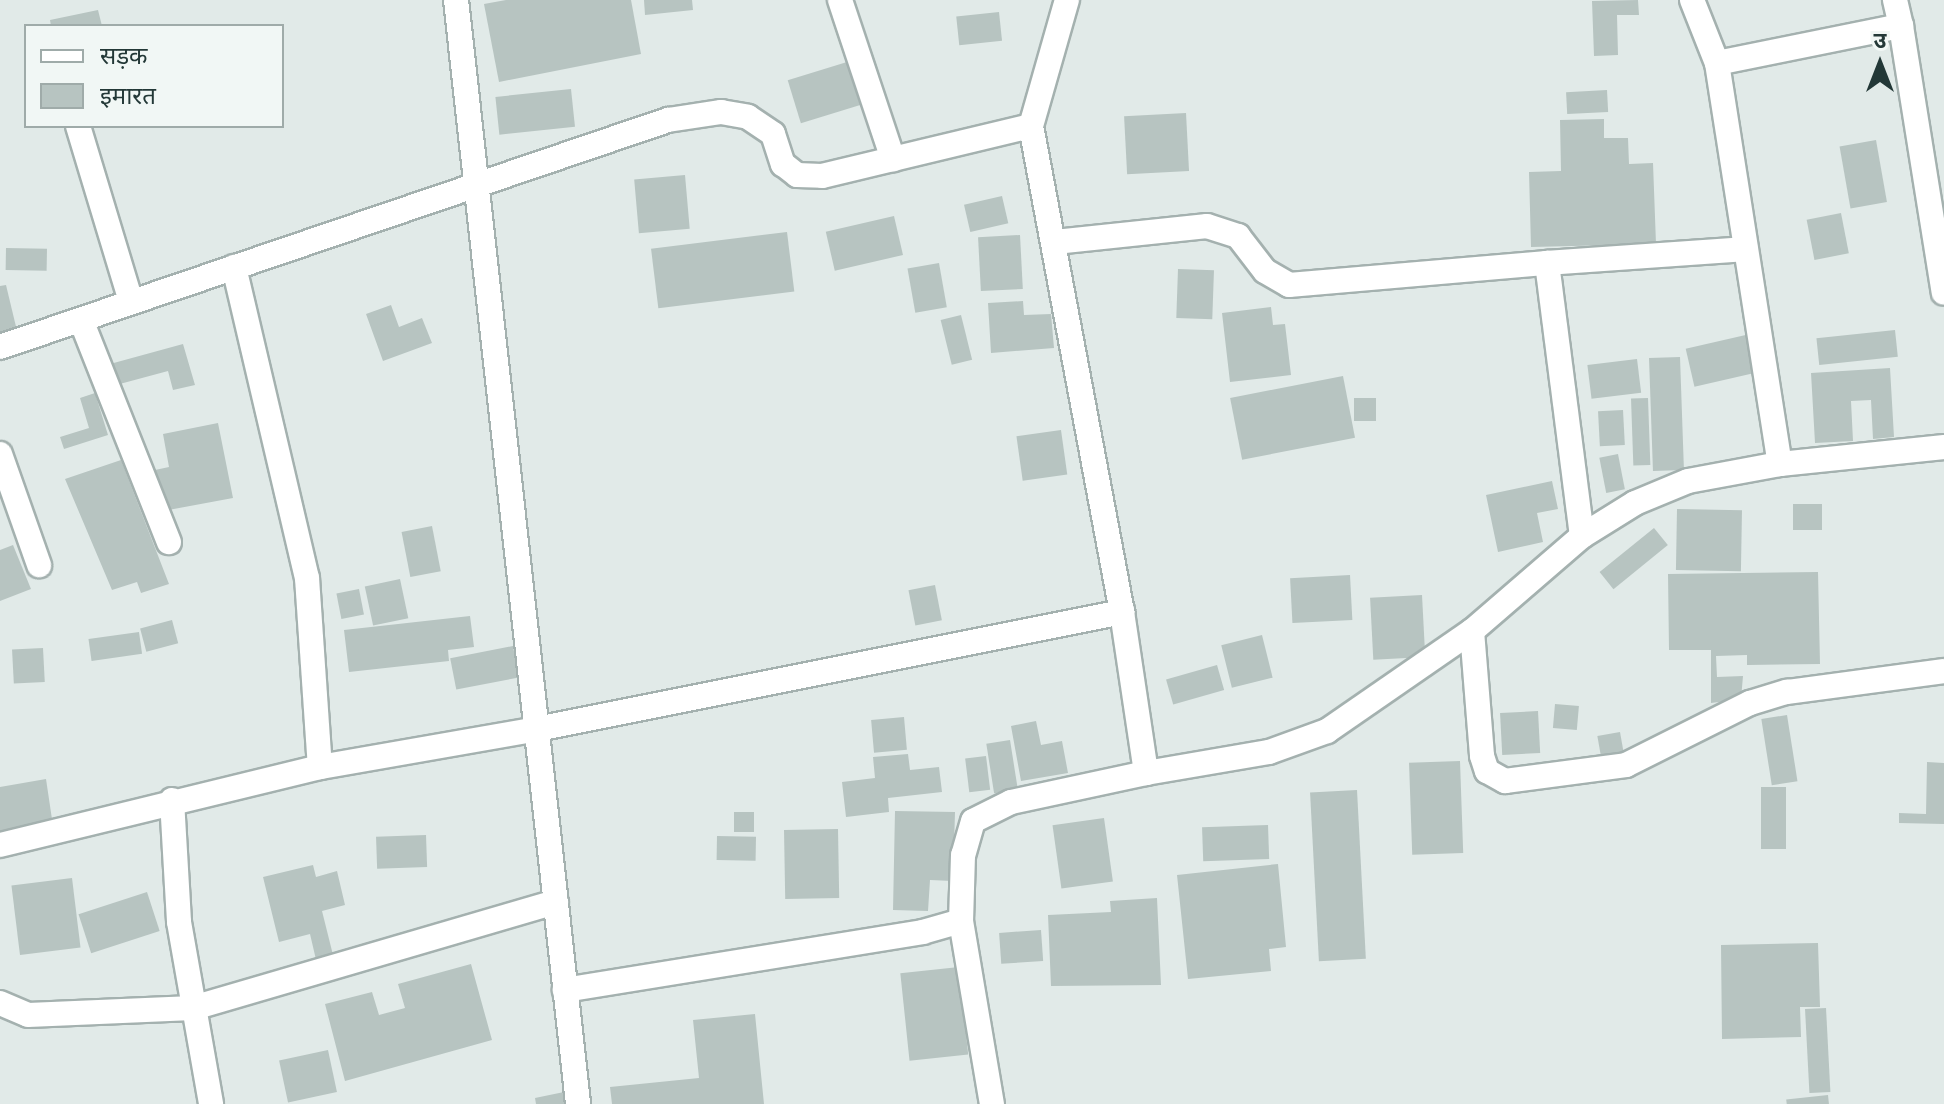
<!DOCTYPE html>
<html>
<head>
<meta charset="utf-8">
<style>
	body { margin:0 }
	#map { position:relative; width:1944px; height:1104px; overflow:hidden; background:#e1eae8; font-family:Jost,"Noto Sans Devanagari",sans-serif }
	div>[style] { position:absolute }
	.building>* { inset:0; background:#b7c4c1; transform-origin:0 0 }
	.roads { filter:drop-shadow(2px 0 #a4b1af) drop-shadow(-2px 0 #a4b1af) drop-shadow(0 2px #a4b1af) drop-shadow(0 -2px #a4b1af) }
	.street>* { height:24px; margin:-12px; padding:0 12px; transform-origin:12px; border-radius:12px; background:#fff }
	span { translate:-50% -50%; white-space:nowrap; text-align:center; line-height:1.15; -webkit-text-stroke:8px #f1f7f5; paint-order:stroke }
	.legend { position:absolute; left:24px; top:24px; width:260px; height:104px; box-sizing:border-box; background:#f1f7f5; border:2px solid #9faba9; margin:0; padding:10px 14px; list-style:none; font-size:24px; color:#233837 }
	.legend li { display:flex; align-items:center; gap:16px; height:40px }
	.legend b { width:40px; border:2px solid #9faba9 }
	.north { position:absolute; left:1840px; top:24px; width:80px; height:80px; -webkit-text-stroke:6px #f1f7f5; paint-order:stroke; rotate:0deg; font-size:22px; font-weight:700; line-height:32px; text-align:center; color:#233837 }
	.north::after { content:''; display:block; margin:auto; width:28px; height:36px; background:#233837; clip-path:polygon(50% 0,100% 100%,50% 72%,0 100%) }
</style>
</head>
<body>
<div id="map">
	<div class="building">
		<div style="clip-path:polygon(506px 0,631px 0,641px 54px,499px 82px,484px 4px)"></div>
		<div style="clip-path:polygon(644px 0,692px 0,693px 10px,645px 15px)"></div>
		<div style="clip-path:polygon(1638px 0,1639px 15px,1617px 15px,1618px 55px,1594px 56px,1592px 1px)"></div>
		<div style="clip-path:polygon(98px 10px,102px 26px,51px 26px,50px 20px)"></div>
		<div style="left:999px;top:12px;width:29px;height:43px;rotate:84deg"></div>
		<div style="left:847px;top:62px;width:45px;height:62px;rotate:73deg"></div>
		<div style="left:571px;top:89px;width:38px;height:76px;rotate:84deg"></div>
		<div style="left:1607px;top:90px;width:22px;height:41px;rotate:87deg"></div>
		<div style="left:1186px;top:113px;width:58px;height:62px;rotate:87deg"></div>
		<div style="clip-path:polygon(1604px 119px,1604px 138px,1628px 138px,1629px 164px,1653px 163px,1656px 244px,1531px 247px,1529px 172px,1561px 171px,1560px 120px)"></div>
		<div style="left:1876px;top:140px;width:63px;height:37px;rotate:80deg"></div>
		<div style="left:685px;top:175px;width:54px;height:51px;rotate:85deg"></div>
		<div style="left:1002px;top:196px;width:28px;height:39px;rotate:77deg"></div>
		<div style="left:1841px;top:213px;width:41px;height:35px;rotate:79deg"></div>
		<div style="left:894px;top:216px;width:40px;height:70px;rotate:77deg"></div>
		<div style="left:787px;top:232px;width:60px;height:137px;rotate:83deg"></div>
		<div style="left:1020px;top:235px;width:54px;height:42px;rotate:87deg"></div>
		<div style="left:6px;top:248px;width:41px;height:22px;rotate:1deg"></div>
		<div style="left:939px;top:263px;width:45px;height:32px;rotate:80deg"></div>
		<div style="left:1178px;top:269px;width:36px;height:49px;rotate:2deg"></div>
		<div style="clip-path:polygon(6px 285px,18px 335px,0 339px,0 286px)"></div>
		<div style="clip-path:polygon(1023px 301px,1024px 315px,1051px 314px,1054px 348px,991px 353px,988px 303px)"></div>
		<div style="clip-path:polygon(391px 305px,399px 327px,422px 318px,432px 343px,383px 361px,366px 314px)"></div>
		<div style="clip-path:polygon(1271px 307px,1273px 325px,1285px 324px,1291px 375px,1230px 382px,1222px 313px)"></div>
		<div style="left:961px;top:315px;width:46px;height:21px;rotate:76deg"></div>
		<div style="left:1895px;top:330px;width:27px;height:79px;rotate:84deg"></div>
		<div style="left:1750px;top:334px;width:39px;height:66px;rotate:77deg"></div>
		<div style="clip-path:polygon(183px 344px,195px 385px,173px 390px,168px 371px,116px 385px,110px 364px)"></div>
		<div style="left:1680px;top:357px;width:113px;height:31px;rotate:88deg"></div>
		<div style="left:1637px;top:359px;width:34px;height:50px;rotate:83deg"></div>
		<div style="clip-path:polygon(1890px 368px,1894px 437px,1873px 439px,1871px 400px,1851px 401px,1853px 441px,1815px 443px,1811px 373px)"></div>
		<div style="left:1343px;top:376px;width:63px;height:115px;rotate:79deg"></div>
		<div style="clip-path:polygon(95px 393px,108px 435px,64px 449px,60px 437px,89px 428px,80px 398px)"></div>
		<div style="left:1354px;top:398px;width:22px;height:23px"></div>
		<div style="left:1648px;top:398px;width:67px;height:17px;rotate:88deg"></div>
		<div style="left:1623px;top:410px;width:35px;height:25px;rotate:87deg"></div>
		<div style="clip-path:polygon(218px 423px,233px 498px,163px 511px,155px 470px,169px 467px,163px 434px)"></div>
		<div style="left:1061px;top:430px;width:45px;height:45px;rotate:82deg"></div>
		<div style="left:1618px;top:454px;width:36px;height:19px;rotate:79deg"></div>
		<div style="clip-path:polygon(121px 460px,169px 584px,141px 593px,137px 582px,112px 590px,65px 479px)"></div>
		<div style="clip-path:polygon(1552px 481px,1558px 509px,1537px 513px,1543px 542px,1498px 552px,1486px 495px)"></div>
		<div style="left:1793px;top:504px;width:29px;height:26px"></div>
		<div style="left:1677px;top:509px;width:65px;height:61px;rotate:1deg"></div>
		<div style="left:432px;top:526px;width:46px;height:31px;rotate:79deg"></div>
		<div style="left:1654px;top:528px;width:22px;height:70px;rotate:51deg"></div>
		<div style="clip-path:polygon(13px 545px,31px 589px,0 601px,0 550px)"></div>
		<div style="clip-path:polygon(1818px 572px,1820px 664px,1747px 665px,1747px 655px,1716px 656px,1717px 677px,1743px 676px,1741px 699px,1711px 703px,1711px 650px,1669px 650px,1668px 574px)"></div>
		<div style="left:1350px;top:575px;width:45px;height:60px;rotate:87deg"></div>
		<div style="left:400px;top:579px;width:40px;height:36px;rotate:78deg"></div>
		<div style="left:935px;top:585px;width:36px;height:27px;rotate:79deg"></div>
		<div style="left:359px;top:589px;width:26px;height:23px;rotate:79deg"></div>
		<div style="left:1422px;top:595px;width:62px;height:52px;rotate:87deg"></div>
		<div style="clip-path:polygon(470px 616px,474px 647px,448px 650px,449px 661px,349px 672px,344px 630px)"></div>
		<div style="left:172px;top:620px;width:24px;height:33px;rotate:75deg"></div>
		<div style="left:139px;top:632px;width:22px;height:51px;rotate:82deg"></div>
		<div style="left:1262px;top:635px;width:44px;height:42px;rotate:76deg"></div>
		<div style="left:513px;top:646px;width:32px;height:64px;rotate:79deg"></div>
		<div style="left:43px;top:648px;width:34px;height:31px;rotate:87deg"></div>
		<div style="left:1217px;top:665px;width:26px;height:53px;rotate:74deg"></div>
		<div style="left:1555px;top:704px;width:24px;height:24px;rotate:5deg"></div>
		<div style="left:1538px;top:711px;width:42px;height:38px;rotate:87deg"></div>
		<div style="left:1787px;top:715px;width:67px;height:26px;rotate:81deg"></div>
		<div style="left:904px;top:717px;width:33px;height:33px;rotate:85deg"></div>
		<div style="clip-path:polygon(1036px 721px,1041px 745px,1062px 741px,1068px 773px,1021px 781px,1011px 726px)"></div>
		<div style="left:1620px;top:732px;width:27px;height:23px;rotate:80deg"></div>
		<div style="left:1010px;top:740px;width:50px;height:24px;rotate:81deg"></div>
		<div style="clip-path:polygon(908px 754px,910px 770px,939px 767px,942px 792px,888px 798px,889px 812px,846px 817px,842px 782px,875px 778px,873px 757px)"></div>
		<div style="left:986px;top:756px;width:34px;height:21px;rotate:83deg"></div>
		<div style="left:1460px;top:761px;width:92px;height:51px;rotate:88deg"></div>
		<div style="clip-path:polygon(1927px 762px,1944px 763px,1944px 824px,1899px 823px,1899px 813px,1926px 814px)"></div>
		<div style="clip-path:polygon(46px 779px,53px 826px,0 834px,0 787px)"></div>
		<div style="left:1761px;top:787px;width:25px;height:62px"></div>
		<div style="left:1357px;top:790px;width:169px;height:47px;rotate:87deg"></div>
		<div style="clip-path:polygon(895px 811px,955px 812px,953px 881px,930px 880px,928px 911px,893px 910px)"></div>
		<div style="left:734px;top:812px;width:20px;height:20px"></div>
		<div style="left:1104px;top:818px;width:64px;height:52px;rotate:82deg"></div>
		<div style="left:1268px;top:825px;width:34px;height:66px;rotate:88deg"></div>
		<div style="left:838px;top:829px;width:69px;height:54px;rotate:89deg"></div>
		<div style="left:426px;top:835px;width:32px;height:50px;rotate:88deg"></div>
		<div style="left:717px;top:836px;width:39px;height:24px;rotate:1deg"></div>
		<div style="clip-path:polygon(1278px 864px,1286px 947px,1269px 949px,1271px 971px,1188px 979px,1177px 875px)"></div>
		<div style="clip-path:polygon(313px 865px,316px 877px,337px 871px,345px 905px,322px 911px,334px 959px,317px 964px,310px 934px,279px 942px,263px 877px)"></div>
		<div style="left:72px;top:878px;width:70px;height:61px;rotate:83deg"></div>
		<div style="left:147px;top:892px;width:41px;height:72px;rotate:72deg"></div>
		<div style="clip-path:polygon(1157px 898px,1161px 985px,1051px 986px,1048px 915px,1111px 912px,1110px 901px)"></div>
		<div style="left:1041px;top:930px;width:31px;height:42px;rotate:86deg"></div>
		<div style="clip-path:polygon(1818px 943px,1820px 1007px,1800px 1007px,1801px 1037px,1722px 1039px,1721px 945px)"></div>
		<div style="clip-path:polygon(471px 964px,492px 1040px,345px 1081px,325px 1004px,372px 992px,379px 1015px,405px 1008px,398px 984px)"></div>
		<div style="left:959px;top:967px;width:88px;height:59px;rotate:84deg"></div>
		<div style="left:1826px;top:1008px;width:84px;height:21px;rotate:87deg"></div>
		<div style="clip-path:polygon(755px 1014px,764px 1104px,612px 1104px,610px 1087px,699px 1078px,693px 1020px)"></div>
		<div style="left:328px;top:1050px;width:43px;height:50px;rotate:78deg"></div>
		<div style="clip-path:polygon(564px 1092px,567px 1104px,536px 1104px,535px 1098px)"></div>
		<div style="left:1828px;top:1095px;width:9px;height:42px;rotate:84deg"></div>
	</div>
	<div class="roads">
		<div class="street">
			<div style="left:456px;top:0;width:1111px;rotate:83.69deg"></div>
			<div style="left:840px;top:0;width:168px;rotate:71.6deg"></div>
			<div style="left:1692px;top:0;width:68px;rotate:68.4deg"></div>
			<div style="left:1717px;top:63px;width:188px;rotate:-11.4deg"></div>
			<div style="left:1901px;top:26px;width:27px;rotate:-103deg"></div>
			<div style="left:1901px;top:26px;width:270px;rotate:80.9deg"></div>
			<div style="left:1717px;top:63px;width:406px;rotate:81.1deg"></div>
			<div style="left:78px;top:126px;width:184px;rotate:73.2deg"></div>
			<div style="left:1031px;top:126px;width:131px;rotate:-74.1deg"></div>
			<div style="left:1055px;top:242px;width:153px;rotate:-6deg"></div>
			<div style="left:1207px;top:226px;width:33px;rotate:18deg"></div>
			<div style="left:1238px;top:236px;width:44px;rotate:52.4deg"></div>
			<div style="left:1265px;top:271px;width:28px;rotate:30deg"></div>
			<div style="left:1289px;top:285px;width:259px;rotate:-4.9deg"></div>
			<div style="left:1547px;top:263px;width:275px;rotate:82.7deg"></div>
			<div style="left:1547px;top:263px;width:199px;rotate:-4deg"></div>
			<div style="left:234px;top:267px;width:319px;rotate:76.8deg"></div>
			<div style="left:307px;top:578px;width:189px;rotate:86.1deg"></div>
			<div style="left:81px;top:320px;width:239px;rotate:68.4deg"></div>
			<div style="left:0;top:347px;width:706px;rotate:-18.77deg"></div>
			<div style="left:668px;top:120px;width:54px;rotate:-8.6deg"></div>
			<div style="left:721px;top:112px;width:27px;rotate:10deg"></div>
			<div style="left:748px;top:117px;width:30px;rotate:34deg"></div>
			<div style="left:773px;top:134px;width:32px;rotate:72deg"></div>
			<div style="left:783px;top:164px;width:18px;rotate:38deg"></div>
			<div style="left:797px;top:175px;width:25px;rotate:2deg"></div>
			<div style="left:822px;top:176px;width:215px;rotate:-13.5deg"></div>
			<div style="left:1031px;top:126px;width:494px;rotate:79.4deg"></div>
			<div style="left:1122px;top:612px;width:163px;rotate:81.5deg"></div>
			<div style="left:1146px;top:773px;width:138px;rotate:167.9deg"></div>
			<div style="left:1011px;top:802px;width:42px;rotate:153.4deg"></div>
			<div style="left:973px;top:821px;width:35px;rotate:106deg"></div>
			<div style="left:963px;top:855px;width:66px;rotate:91.7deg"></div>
			<div style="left:961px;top:921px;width:40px;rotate:164deg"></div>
			<div style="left:923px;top:932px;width:363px;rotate:170.8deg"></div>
			<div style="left:0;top:454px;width:118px;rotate:70.6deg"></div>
			<div style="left:1472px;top:631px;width:125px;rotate:85.4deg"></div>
			<div style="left:1482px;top:756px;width:16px;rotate:72deg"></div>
			<div style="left:1487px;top:771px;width:21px;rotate:29deg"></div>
			<div style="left:1505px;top:781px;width:122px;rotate:-7.5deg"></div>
			<div style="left:1626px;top:765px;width:139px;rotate:-26.6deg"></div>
			<div style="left:1750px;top:703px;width:39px;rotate:-17deg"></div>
			<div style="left:1787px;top:692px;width:158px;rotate:-7.6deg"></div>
			<div style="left:1146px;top:773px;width:125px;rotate:-9.7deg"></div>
			<div style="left:1269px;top:752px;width:62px;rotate:-19.9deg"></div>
			<div style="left:1327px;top:731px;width:176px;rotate:-34.6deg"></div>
			<div style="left:1472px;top:631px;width:145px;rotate:-40.8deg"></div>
			<div style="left:1582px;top:536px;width:62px;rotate:-31.9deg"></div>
			<div style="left:1635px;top:503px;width:57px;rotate:-22.5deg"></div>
			<div style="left:1688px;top:481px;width:94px;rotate:-10.5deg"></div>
			<div style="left:1780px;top:464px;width:165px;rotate:-5.9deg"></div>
			<div style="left:172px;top:800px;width:122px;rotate:86.7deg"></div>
			<div style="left:179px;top:922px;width:185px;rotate:80deg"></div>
			<div style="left:0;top:845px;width:329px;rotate:-13.7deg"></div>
			<div style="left:320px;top:767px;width:220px;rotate:-9.9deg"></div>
			<div style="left:537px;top:729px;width:597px;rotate:-11.31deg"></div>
			<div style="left:961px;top:921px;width:186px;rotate:80.4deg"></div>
			<div style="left:0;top:1003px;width:30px;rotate:23deg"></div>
			<div style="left:28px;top:1015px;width:165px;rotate:-2.4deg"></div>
			<div style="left:193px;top:1008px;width:378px;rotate:-16.3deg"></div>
		</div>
	</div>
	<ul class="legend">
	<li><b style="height:10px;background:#fff"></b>सड़क</li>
	<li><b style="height:22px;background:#b7c4c1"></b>इमारत</li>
	</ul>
	<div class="north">उ</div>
</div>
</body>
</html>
